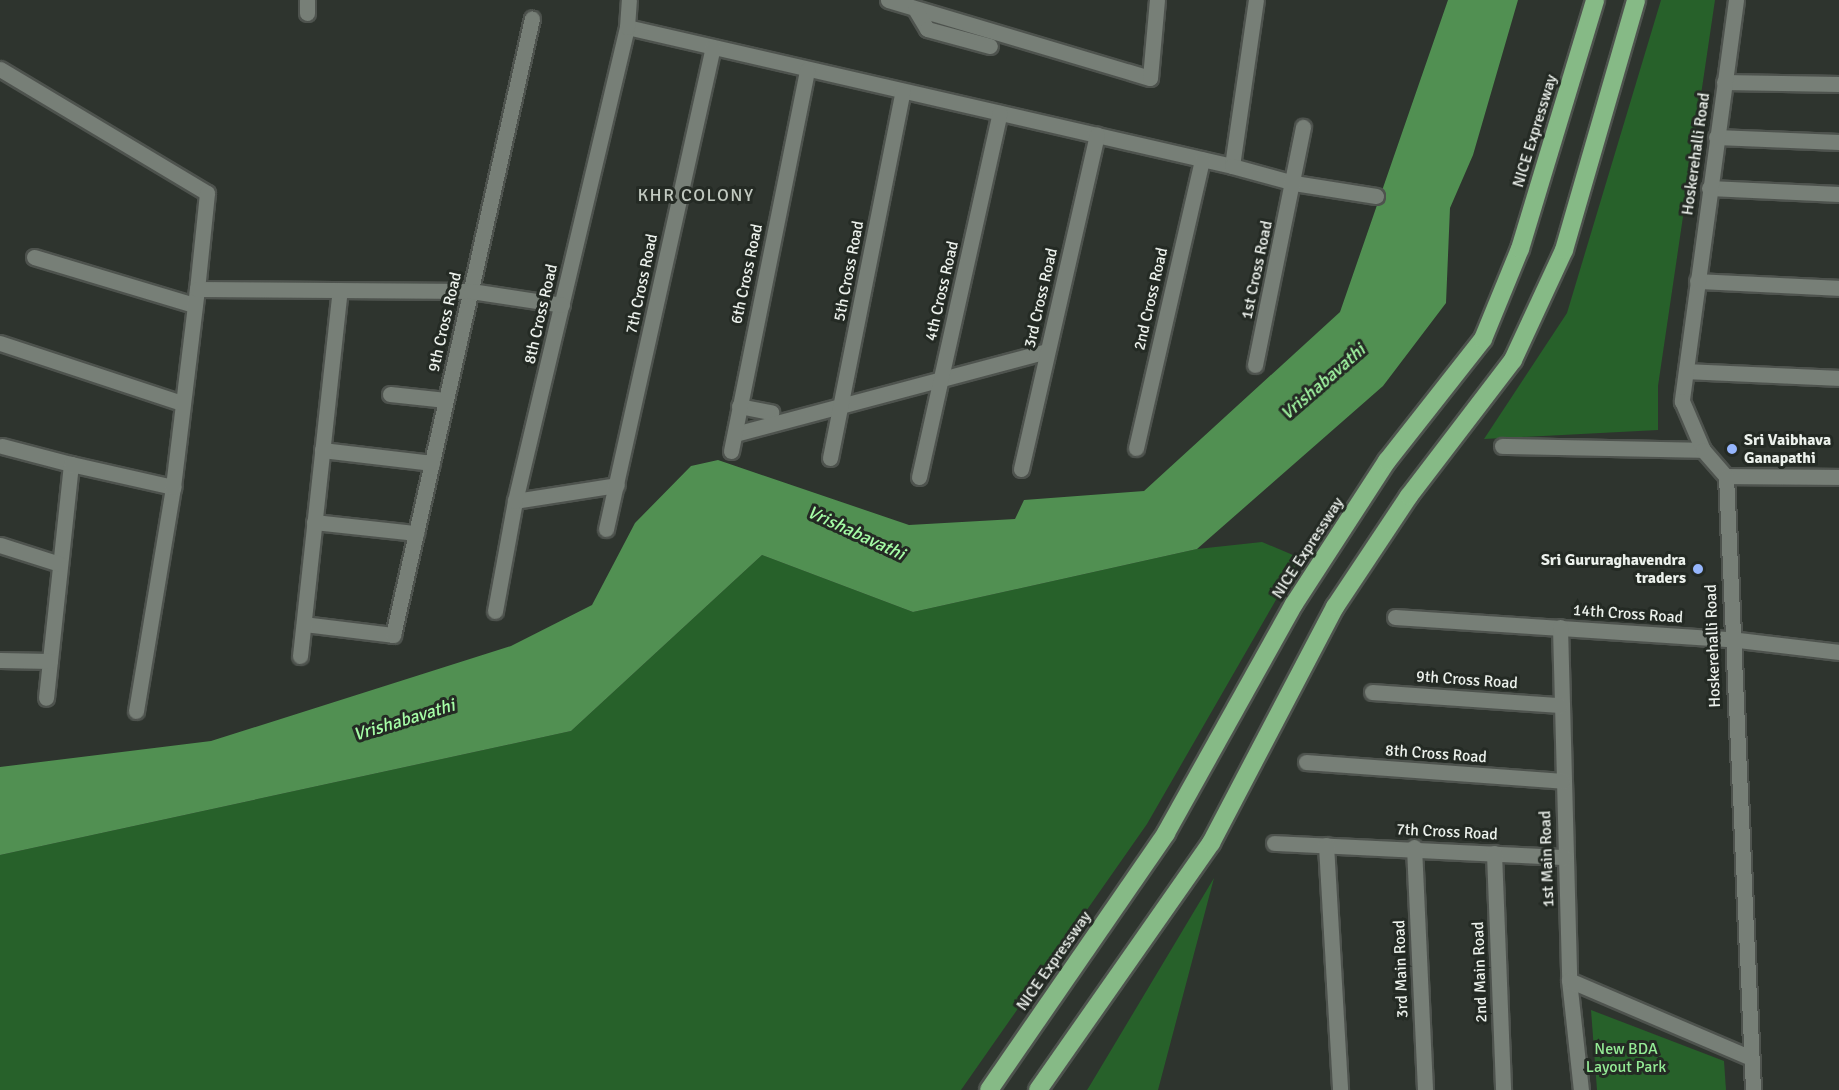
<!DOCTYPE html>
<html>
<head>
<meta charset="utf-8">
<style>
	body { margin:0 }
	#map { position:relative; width:1839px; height:1090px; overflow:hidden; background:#2e342e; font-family:Signika,sans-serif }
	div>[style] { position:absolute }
	.green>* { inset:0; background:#27612a }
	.water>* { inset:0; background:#519052 }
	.roads { filter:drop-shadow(2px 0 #4e534e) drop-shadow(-2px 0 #4e534e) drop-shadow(0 2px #4e534e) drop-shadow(0 -2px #4e534e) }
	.street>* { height:15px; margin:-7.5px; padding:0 7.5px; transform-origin:7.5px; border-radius:7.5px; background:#777f77 }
	.secondary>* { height:15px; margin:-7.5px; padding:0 7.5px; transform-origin:7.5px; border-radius:7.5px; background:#777f77 }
	.highway>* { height:18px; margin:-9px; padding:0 9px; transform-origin:9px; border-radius:9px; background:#86ba86 }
	.dots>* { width:16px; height:16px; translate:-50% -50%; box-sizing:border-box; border:3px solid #242a24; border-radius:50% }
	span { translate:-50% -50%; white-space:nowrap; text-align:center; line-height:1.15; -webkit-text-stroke:6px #242a24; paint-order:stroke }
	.street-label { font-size:16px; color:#ecf1ec }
	.poi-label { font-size:16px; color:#ecf1ec; font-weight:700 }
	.left { translate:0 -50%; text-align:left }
	.right { translate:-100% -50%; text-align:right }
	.park-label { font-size:16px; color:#94eb95 }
	.neighbourhood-label { font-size:18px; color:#c1c9c0; letter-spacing:1.5px }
	.water-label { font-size:18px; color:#a5fda6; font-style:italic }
</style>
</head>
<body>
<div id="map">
	<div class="green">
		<div style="clip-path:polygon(1661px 0,1715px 0,1658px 386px,1658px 430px,1484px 439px,1567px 313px)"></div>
		<div style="clip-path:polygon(1262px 542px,1300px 558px,1147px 824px,961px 1090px,0 1090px,0 855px,571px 731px,762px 555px,913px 612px,1197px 549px)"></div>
		<div style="clip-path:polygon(1214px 878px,1158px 1090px,1087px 1090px,1089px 1087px)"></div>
		<div style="clip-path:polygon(1591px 1010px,1724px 1061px,1726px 1090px,1597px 1090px)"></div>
	</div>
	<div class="water">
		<div style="clip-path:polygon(1448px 0,1518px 0,1473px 155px,1450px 208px,1446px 303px,1383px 386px,1197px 549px,913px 612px,762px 555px,571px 731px,0 855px,0 767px,211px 741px,511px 646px,592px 605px,635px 523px,691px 466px,718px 460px,909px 525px,1015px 519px,1024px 500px,1144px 491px,1340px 312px)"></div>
	</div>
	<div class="roads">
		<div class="street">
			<div style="left:307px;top:0;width:13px;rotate:90deg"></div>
			<div style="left:888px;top:0;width:273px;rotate:16.6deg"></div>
			<div style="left:1150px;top:78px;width:78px;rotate:-84.9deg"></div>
			<div style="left:915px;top:9px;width:23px;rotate:59deg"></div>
			<div style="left:927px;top:29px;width:65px;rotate:15.1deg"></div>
			<div style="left:627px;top:27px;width:621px;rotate:12.94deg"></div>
			<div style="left:1232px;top:166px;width:168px;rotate:-81.8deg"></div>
			<div style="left:0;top:69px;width:241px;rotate:30.9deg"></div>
			<div style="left:207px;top:193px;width:97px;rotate:95.9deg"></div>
			<div style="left:1724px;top:82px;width:115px;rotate:1deg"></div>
			<div style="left:1716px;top:137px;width:123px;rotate:2.3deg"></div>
			<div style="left:1232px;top:166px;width:64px;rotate:15.3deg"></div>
			<div style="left:1294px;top:183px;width:83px;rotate:9deg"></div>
			<div style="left:1709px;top:188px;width:130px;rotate:2.6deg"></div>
			<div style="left:34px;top:257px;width:167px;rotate:16.7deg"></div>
			<div style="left:1697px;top:281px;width:142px;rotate:2.8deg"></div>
			<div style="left:0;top:343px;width:191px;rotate:18.3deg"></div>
			<div style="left:1255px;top:365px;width:243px;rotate:-78.6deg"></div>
			<div style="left:1686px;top:371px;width:153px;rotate:2.6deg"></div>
			<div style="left:390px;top:394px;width:56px;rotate:6.1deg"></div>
			<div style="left:739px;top:406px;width:33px;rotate:11deg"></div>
			<div style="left:735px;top:434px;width:323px;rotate:-14.9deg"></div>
			<div style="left:2px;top:446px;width:71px;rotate:14.6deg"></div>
			<div style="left:71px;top:464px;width:235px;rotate:96.1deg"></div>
			<div style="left:1502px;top:446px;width:201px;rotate:1.1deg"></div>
			<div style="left:1136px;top:448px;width:296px;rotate:-77.1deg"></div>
			<div style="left:322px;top:450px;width:111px;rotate:6.7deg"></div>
			<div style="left:731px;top:451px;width:389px;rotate:-78.7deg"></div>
			<div style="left:830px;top:458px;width:374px;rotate:-78.8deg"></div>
			<div style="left:71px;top:464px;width:105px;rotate:12.7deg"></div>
			<div style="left:1021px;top:469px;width:343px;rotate:-77.2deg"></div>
			<div style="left:1726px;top:476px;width:113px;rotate:0.5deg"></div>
			<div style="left:919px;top:477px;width:373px;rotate:-77.5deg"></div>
			<div style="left:515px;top:501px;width:103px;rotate:-8.9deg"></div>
			<div style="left:314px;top:522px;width:103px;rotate:6.2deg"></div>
			<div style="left:606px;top:529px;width:493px;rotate:-77.5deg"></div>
			<div style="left:0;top:545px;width:63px;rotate:17.6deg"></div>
			<div style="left:495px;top:611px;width:112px;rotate:-79.7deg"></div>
			<div style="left:515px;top:501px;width:487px;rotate:-76.7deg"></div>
			<div style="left:627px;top:27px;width:27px;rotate:-86deg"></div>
			<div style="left:1395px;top:617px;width:336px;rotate:3.8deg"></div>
			<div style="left:1730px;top:639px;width:110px;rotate:6.8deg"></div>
			<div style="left:304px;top:624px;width:90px;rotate:7deg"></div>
			<div style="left:393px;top:635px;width:632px;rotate:-77.3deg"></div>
			<div style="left:1560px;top:627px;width:353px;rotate:88.5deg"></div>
			<div style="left:1569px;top:980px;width:111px;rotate:83.8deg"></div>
			<div style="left:300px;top:656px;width:368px;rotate:-83.8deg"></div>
			<div style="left:0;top:660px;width:50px;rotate:1.1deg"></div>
			<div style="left:1372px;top:692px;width:188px;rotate:4deg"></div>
			<div style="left:136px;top:711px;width:227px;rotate:-80.6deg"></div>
			<div style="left:173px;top:487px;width:199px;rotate:-83.1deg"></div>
			<div style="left:197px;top:289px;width:274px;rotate:0.4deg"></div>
			<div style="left:471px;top:291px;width:92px;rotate:8.7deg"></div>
			<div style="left:1306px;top:762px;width:257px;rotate:4.2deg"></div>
			<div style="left:1274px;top:843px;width:291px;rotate:2.8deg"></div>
			<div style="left:1326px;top:845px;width:245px;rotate:86.7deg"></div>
			<div style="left:1414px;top:847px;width:243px;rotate:87.4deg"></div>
			<div style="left:1494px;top:853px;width:237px;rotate:87.8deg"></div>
			<div style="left:1569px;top:980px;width:198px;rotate:23.2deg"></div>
		</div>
		<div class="secondary">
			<div style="left:1736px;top:0;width:405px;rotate:97.7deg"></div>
			<div style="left:1682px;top:401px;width:53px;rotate:66.8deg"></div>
			<div style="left:1703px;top:450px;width:35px;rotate:49deg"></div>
			<div style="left:1726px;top:476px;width:615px;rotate:87.48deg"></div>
		</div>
		<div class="highway">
			<div style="left:989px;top:1090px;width:312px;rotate:-55.4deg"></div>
			<div style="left:1166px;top:833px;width:262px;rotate:-60.8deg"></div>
			<div style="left:1294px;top:604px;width:171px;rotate:-57deg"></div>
			<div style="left:1387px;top:461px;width:155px;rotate:-51.8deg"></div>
			<div style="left:1483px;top:339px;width:97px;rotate:-67.7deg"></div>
			<div style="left:1520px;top:249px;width:260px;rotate:-73.2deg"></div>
			<div style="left:1038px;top:1090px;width:302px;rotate:-55deg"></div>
			<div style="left:1211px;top:843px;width:267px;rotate:-62.3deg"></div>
			<div style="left:1335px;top:607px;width:133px;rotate:-56.3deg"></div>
			<div style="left:1409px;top:496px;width:171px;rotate:-52.6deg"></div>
			<div style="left:1513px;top:360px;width:121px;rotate:-65.1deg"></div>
			<div style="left:1564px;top:250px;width:260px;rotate:-73.9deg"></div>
		</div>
	</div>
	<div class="dots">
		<div style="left:1732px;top:449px;background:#96b6fd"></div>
		<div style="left:1698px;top:569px;background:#96b6fd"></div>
	</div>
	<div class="street-label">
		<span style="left:1535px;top:131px;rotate:-73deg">NICE Expressway</span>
		<span style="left:1696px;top:154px;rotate:-82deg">Hoskerehalli Road</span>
		<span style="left:1257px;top:270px;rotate:-78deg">1st Cross Road</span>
		<span style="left:849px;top:271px;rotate:-79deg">5th Cross Road</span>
		<span style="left:747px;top:274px;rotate:-78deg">6th Cross Road</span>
		<span style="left:642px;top:284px;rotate:-78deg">7th Cross Road</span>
		<span style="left:942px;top:291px;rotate:-77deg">4th Cross Road</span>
		<span style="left:1041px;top:298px;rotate:-77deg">3rd Cross Road</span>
		<span style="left:1151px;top:299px;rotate:-77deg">2nd Cross Road</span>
		<span style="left:541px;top:314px;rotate:-77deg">8th Cross Road</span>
		<span style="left:445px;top:322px;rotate:-77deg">9th Cross Road</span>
		<span style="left:1308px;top:548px;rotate:-57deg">NICE Expressway</span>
		<span style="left:1628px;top:614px;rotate:4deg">14th Cross Road</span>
		<span style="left:1713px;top:646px;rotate:-92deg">Hoskerehalli Road</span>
		<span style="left:1467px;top:680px;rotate:4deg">9th Cross Road</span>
		<span style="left:1436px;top:754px;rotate:4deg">8th Cross Road</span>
		<span style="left:1447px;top:832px;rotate:3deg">7th Cross Road</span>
		<span style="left:1547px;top:859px;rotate:-92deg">1st Main Road</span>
		<span style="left:1054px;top:961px;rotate:-55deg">NICE Expressway</span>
		<span style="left:1401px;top:969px;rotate:-92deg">3rd Main Road</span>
		<span style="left:1480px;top:972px;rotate:-92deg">2nd Main Road</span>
	</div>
	<div class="poi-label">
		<span class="left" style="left:1744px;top:449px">Sri Vaibhava<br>Ganapathi</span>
		<span class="right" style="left:1686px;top:569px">Sri Gururaghavendra<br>traders</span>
	</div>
	<div class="park-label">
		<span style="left:1626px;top:1058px">New BDA<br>Layout Park</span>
	</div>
	<div class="neighbourhood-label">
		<span style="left:696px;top:195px">KHR COLONY</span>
	</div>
	<div class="water-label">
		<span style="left:1323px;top:382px;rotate:-41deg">Vrishabavathi</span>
		<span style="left:856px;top:533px;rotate:25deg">Vrishabavathi</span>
		<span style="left:404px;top:720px;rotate:-17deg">Vrishabavathi</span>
	</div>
</div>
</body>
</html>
